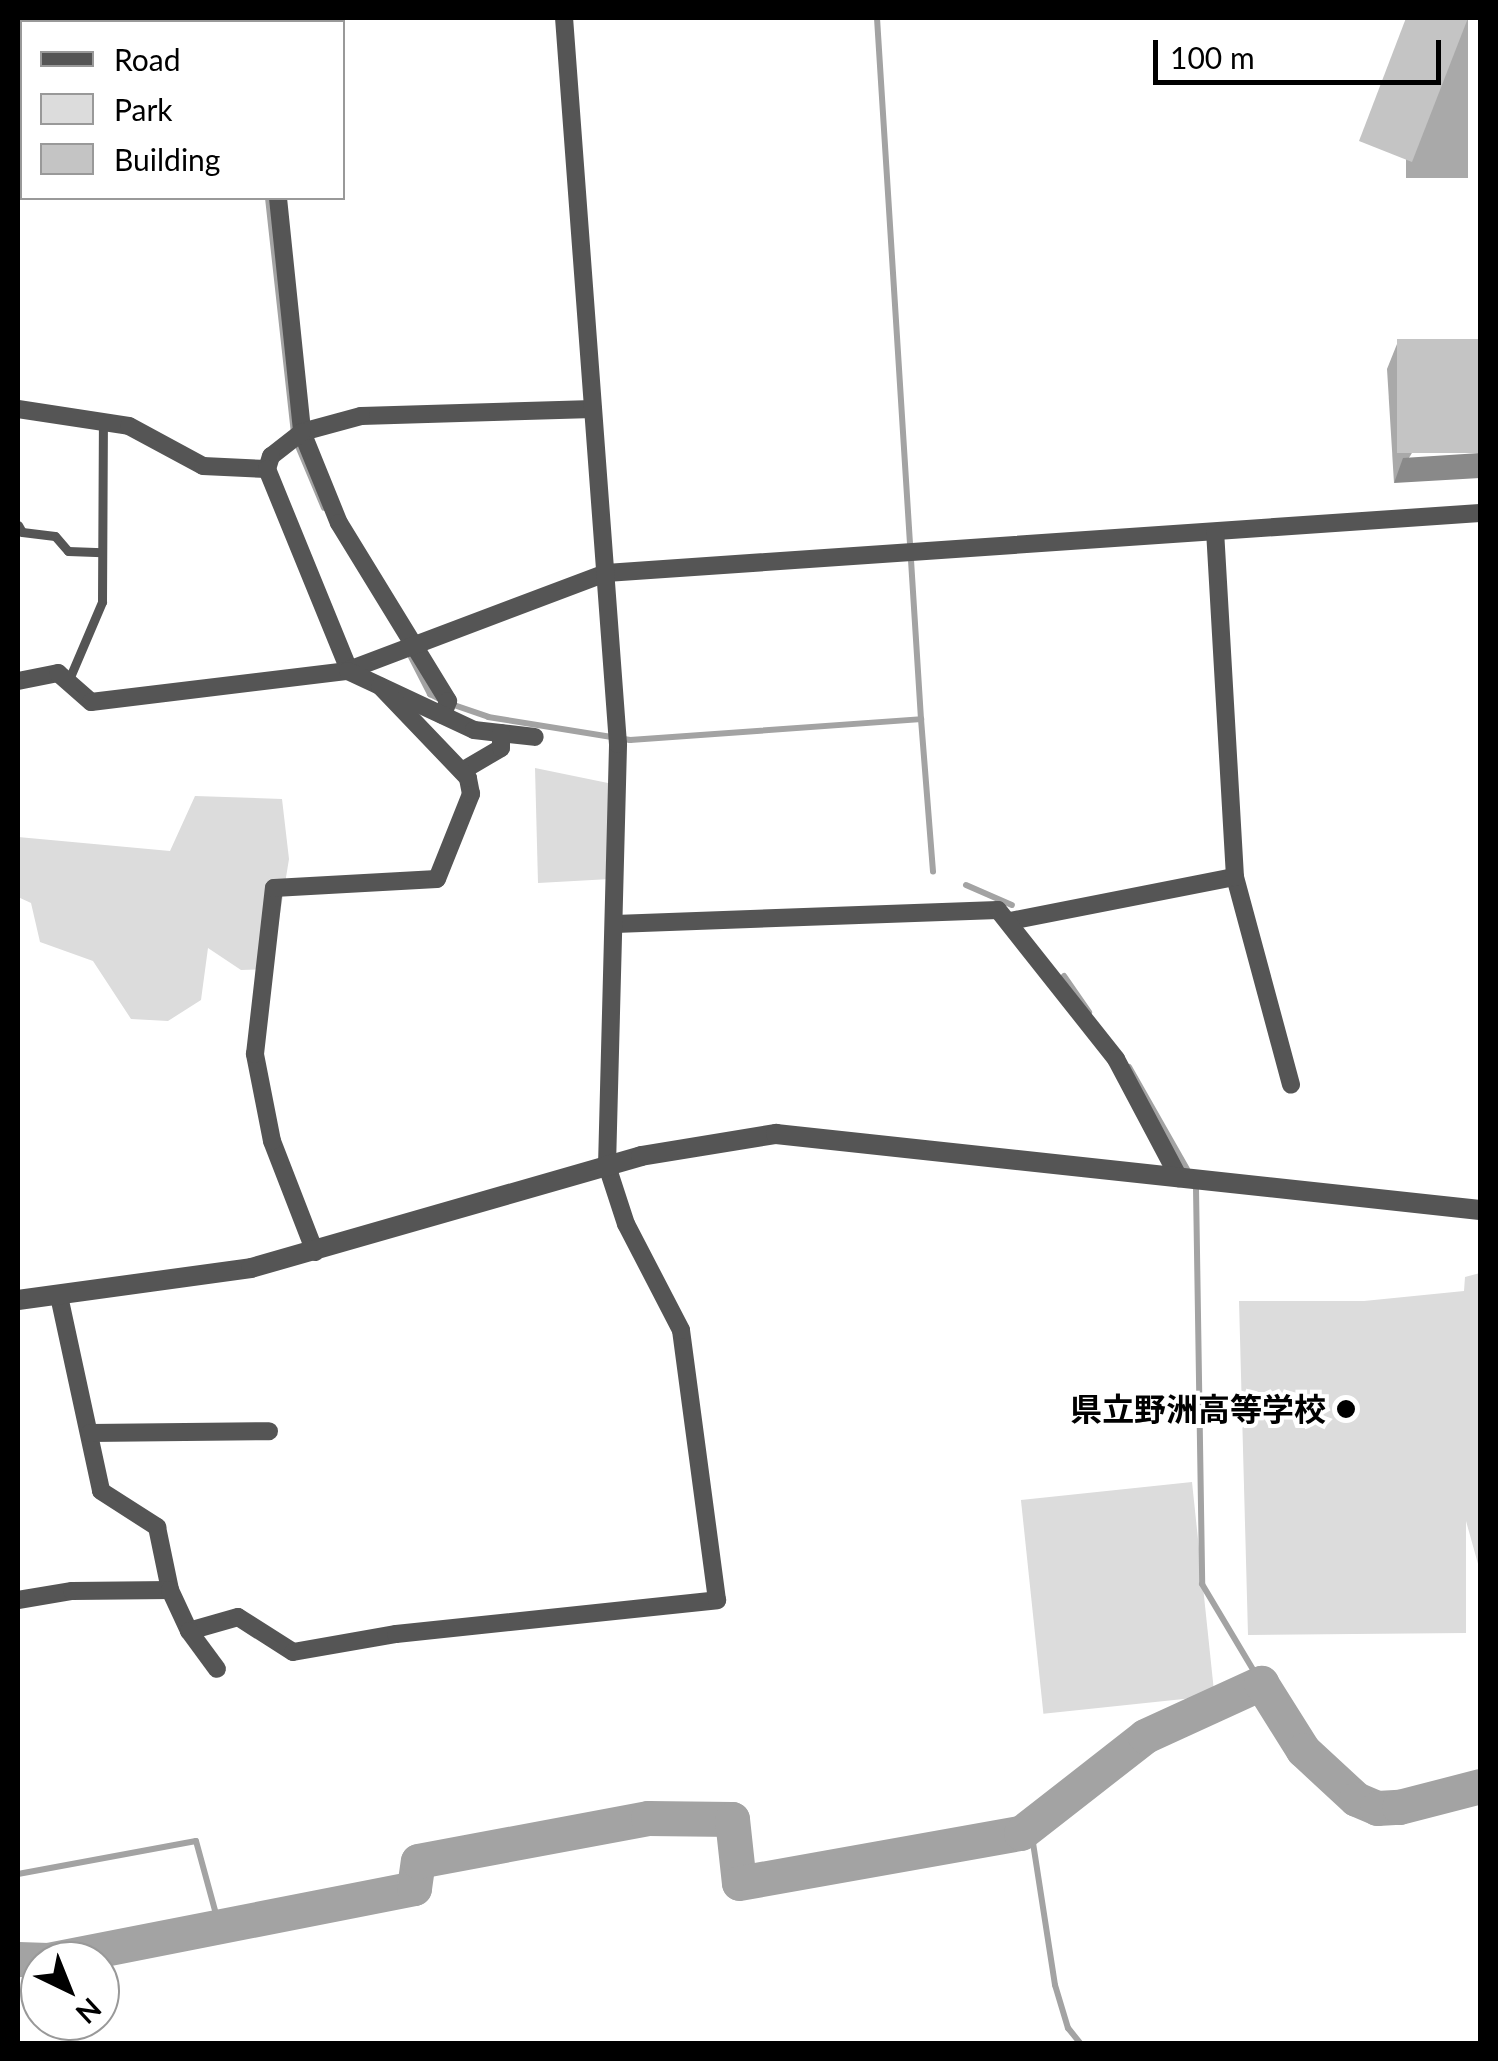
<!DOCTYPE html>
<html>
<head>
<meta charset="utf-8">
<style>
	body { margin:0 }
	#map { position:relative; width:1498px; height:2061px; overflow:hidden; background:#fff; font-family:Lato,"Noto Sans JP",sans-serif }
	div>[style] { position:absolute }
	.green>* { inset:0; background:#dcdcdc; transform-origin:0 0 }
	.stream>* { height:6px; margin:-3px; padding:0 3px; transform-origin:3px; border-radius:3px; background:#a3a3a3 }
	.river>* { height:35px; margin:-17.5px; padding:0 17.5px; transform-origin:17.5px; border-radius:17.5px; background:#a3a3a3 }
	.service>* { height:9px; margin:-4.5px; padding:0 4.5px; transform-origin:4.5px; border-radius:4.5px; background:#555 }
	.minor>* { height:18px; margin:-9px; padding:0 9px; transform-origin:9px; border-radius:9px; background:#555 }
	.tertiary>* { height:20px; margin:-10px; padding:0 10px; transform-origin:10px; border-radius:10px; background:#555 }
	.wall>* { inset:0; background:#a9a9a9; transform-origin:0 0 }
	.shaded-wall>* { inset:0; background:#898989 }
	.building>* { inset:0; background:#c4c4c4; transform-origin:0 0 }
	.dots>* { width:28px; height:28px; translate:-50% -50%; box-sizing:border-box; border:5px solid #fff; border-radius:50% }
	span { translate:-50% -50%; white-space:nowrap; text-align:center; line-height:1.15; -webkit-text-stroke:8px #fff; paint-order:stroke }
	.poi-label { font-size:32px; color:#000; font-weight:700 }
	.right { translate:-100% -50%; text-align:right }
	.frame { position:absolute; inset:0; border:20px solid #000; pointer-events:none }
	.legend { position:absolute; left:20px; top:20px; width:325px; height:180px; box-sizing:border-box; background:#fff; border:2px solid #999; margin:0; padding:12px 18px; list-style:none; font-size:30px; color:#000 }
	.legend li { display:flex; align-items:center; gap:20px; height:50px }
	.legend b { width:50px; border:2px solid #999 }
	.north { position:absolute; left:20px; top:1941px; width:100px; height:100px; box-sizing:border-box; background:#fff; border:2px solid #999; border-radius:50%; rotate:137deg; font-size:28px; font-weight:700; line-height:40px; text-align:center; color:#000 }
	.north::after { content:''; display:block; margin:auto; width:35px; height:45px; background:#000; clip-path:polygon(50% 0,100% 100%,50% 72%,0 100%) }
	.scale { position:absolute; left:1153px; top:40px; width:288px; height:45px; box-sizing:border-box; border:5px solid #000; border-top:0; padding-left:12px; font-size:30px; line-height:35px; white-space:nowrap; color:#000; -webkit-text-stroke:8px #fff; paint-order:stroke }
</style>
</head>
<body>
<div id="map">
	<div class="green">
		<div style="clip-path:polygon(535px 768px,608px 783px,610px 879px,538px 883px)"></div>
		<div style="clip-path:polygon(195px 796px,282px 799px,289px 859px,271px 969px,241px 970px,208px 948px,201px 1000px,168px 1021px,131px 1019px,93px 961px,40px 942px,31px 903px,18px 897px,18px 837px,170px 851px)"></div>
		<div style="clip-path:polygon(1480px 1273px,1480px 1571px,1466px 1521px,1466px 1633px,1248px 1635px,1239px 1301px,1364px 1301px,1464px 1291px,1465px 1277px)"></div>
		<div style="left:1192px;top:1482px;width:215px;height:172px;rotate:84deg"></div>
	</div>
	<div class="stream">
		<div style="left:252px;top:18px;width:4px;rotate:90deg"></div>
		<div style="left:877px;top:18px;width:702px;rotate:86.41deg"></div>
		<div style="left:268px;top:198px;width:237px;rotate:83.7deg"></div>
		<div style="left:298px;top:446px;width:67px;rotate:67.2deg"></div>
		<div style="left:411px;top:657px;width:42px;rotate:62.8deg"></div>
		<div style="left:430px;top:694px;width:11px;rotate:27deg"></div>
		<div style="left:451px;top:704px;width:39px;rotate:19deg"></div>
		<div style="left:488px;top:717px;width:144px;rotate:9.2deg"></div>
		<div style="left:630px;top:740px;width:292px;rotate:-4.1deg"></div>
		<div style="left:921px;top:719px;width:153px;rotate:85.5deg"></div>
		<div style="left:966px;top:885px;width:50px;rotate:23.5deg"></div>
		<div style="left:1064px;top:976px;width:44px;rotate:55.2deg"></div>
		<div style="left:1129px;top:1067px;width:117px;rotate:60.4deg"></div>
		<div style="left:1196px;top:1188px;width:396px;rotate:89.1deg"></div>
		<div style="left:1202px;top:1584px;width:115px;rotate:59.2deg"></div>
		<div style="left:1031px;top:1830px;width:157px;rotate:81.2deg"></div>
		<div style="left:1055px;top:1985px;width:45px;rotate:73.2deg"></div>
		<div style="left:1068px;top:2028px;width:21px;rotate:51deg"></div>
		<div style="left:18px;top:1874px;width:181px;rotate:-10.5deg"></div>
		<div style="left:196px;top:1841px;width:87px;rotate:74.7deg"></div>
	</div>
	<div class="river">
		<div style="left:18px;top:1959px;width:30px;rotate:2deg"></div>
		<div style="left:48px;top:1960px;width:373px;rotate:-11.1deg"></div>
		<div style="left:414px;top:1888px;width:27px;rotate:-82deg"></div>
		<div style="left:418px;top:1861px;width:234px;rotate:-10.6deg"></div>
		<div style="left:648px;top:1818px;width:84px;rotate:0.7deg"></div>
		<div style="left:732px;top:1819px;width:64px;rotate:83.8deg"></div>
		<div style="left:739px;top:1883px;width:286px;rotate:-10.1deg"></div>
		<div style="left:1021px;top:1833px;width:157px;rotate:-38deg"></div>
		<div style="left:1145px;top:1736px;width:128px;rotate:-24.6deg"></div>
		<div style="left:1261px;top:1683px;width:79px;rotate:57.9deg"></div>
		<div style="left:1303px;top:1750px;width:72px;rotate:42.8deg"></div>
		<div style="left:1356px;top:1799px;width:23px;rotate:23deg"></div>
		<div style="left:1377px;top:1808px;width:22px;rotate:-3deg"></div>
		<div style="left:1399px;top:1807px;width:84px;rotate:-14.5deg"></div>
	</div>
	<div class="service">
		<div style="left:18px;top:525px;width:8px;rotate:60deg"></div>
		<div style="left:22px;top:532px;width:33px;rotate:7deg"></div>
		<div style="left:55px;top:536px;width:20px;rotate:49deg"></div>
		<div style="left:68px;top:551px;width:34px;rotate:2deg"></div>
		<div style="left:70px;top:677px;width:82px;rotate:-66.9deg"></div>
		<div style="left:102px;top:602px;width:179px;rotate:-89.7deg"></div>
	</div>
	<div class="minor">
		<div style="left:263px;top:18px;width:4px;rotate:90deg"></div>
		<div style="left:18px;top:150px;width:4px;rotate:-14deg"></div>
		<div style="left:278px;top:198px;width:235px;rotate:84.1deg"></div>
		<div style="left:302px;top:432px;width:98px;rotate:67.9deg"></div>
		<div style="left:339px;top:523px;width:209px;rotate:58.5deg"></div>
		<div style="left:448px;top:701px;width:15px;rotate:110deg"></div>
		<div style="left:18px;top:409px;width:112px;rotate:8.7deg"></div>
		<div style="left:129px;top:426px;width:84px;rotate:28.4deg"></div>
		<div style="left:203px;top:466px;width:64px;rotate:2.7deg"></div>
		<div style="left:593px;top:409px;width:232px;rotate:178.3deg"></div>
		<div style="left:361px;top:416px;width:61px;rotate:164.8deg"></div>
		<div style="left:302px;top:432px;width:39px;rotate:142deg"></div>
		<div style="left:271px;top:456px;width:14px;rotate:107deg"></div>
		<div style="left:267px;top:469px;width:217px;rotate:67.8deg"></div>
		<div style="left:349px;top:670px;width:275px;rotate:-20.7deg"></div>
		<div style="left:606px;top:573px;width:876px;rotate:-3.93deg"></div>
		<div style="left:18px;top:681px;width:41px;rotate:-11.3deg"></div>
		<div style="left:58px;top:673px;width:44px;rotate:41.3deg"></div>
		<div style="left:91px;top:702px;width:259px;rotate:-6.9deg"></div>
		<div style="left:348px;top:671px;width:139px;rotate:25.1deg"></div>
		<div style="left:474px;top:730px;width:61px;rotate:6.5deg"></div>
		<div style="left:462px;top:771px;width:45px;rotate:-30.5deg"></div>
		<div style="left:501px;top:748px;width:15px;rotate:-90deg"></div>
		<div style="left:1235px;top:877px;width:215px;rotate:74.9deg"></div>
		<div style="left:1010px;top:921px;width:229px;rotate:-11.1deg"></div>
		<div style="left:1235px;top:877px;width:345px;rotate:-93.3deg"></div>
		<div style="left:615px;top:924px;width:383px;rotate:-2.1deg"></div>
		<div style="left:998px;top:910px;width:190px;rotate:51.6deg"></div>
		<div style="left:1116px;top:1059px;width:135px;rotate:62.1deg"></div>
		<div style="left:315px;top:1252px;width:119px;rotate:-111.2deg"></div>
		<div style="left:272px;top:1141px;width:89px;rotate:-101.1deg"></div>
		<div style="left:255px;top:1054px;width:167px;rotate:-83.5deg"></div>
		<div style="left:274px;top:888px;width:163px;rotate:-3.2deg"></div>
		<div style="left:437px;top:879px;width:92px;rotate:-68.2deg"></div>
		<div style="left:471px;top:794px;width:16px;rotate:-101deg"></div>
		<div style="left:468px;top:778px;width:127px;rotate:-133.7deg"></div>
		<div style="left:59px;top:1296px;width:199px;rotate:77.8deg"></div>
		<div style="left:101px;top:1491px;width:67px;rotate:32.7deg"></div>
		<div style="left:157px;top:1527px;width:64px;rotate:78.3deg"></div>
		<div style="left:90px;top:1433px;width:179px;rotate:-0.6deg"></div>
		<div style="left:18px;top:1600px;width:55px;rotate:-9.5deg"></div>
		<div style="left:72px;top:1591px;width:98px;rotate:-0.6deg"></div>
		<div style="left:170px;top:1590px;width:45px;rotate:65.1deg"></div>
		<div style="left:189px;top:1631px;width:51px;rotate:-15.9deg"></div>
		<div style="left:238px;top:1617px;width:65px;rotate:32.5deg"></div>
		<div style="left:293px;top:1652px;width:105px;rotate:-9.9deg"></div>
		<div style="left:396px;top:1634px;width:323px;rotate:-6deg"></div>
		<div style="left:717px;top:1600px;width:272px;rotate:-97.6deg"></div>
		<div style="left:681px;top:1330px;width:119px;rotate:-117.4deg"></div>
		<div style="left:626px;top:1224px;width:61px;rotate:-108.1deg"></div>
		<div style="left:607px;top:1166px;width:422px;rotate:-88.5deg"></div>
		<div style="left:618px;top:744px;width:728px;rotate:-94.25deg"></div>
		<div style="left:189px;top:1631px;width:47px;rotate:53.6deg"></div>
	</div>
	<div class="tertiary">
		<div style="left:18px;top:1300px;width:235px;rotate:-7.8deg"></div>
		<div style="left:251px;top:1268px;width:406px;rotate:-16deg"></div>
		<div style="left:641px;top:1156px;width:137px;rotate:-9.3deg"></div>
		<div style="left:776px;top:1134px;width:708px;rotate:6.16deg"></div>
	</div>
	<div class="wall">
		<div style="left:1406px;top:18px;width:62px;height:160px"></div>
		<div style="clip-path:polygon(1480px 339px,1394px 483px,1387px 369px,1397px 344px)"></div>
	</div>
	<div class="shaded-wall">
		<div style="clip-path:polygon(1480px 453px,1480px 478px,1394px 483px,1403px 458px)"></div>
	</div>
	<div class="building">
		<div style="clip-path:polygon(1406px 18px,1468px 18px,1412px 162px,1359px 141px)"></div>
		<div style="left:1480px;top:339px;width:114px;height:83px;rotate:90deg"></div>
	</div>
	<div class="dots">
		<div style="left:1346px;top:1409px;background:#000"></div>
	</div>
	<div class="poi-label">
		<span class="right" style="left:1326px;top:1409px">県立野洲高等学校</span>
	</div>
	<div class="frame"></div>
	<ul class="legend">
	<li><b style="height:12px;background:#555"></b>Road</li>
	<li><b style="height:28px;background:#dcdcdc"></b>Park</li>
	<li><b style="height:28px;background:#c4c4c4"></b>Building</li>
	</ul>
	<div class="north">N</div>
	<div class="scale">100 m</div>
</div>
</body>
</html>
